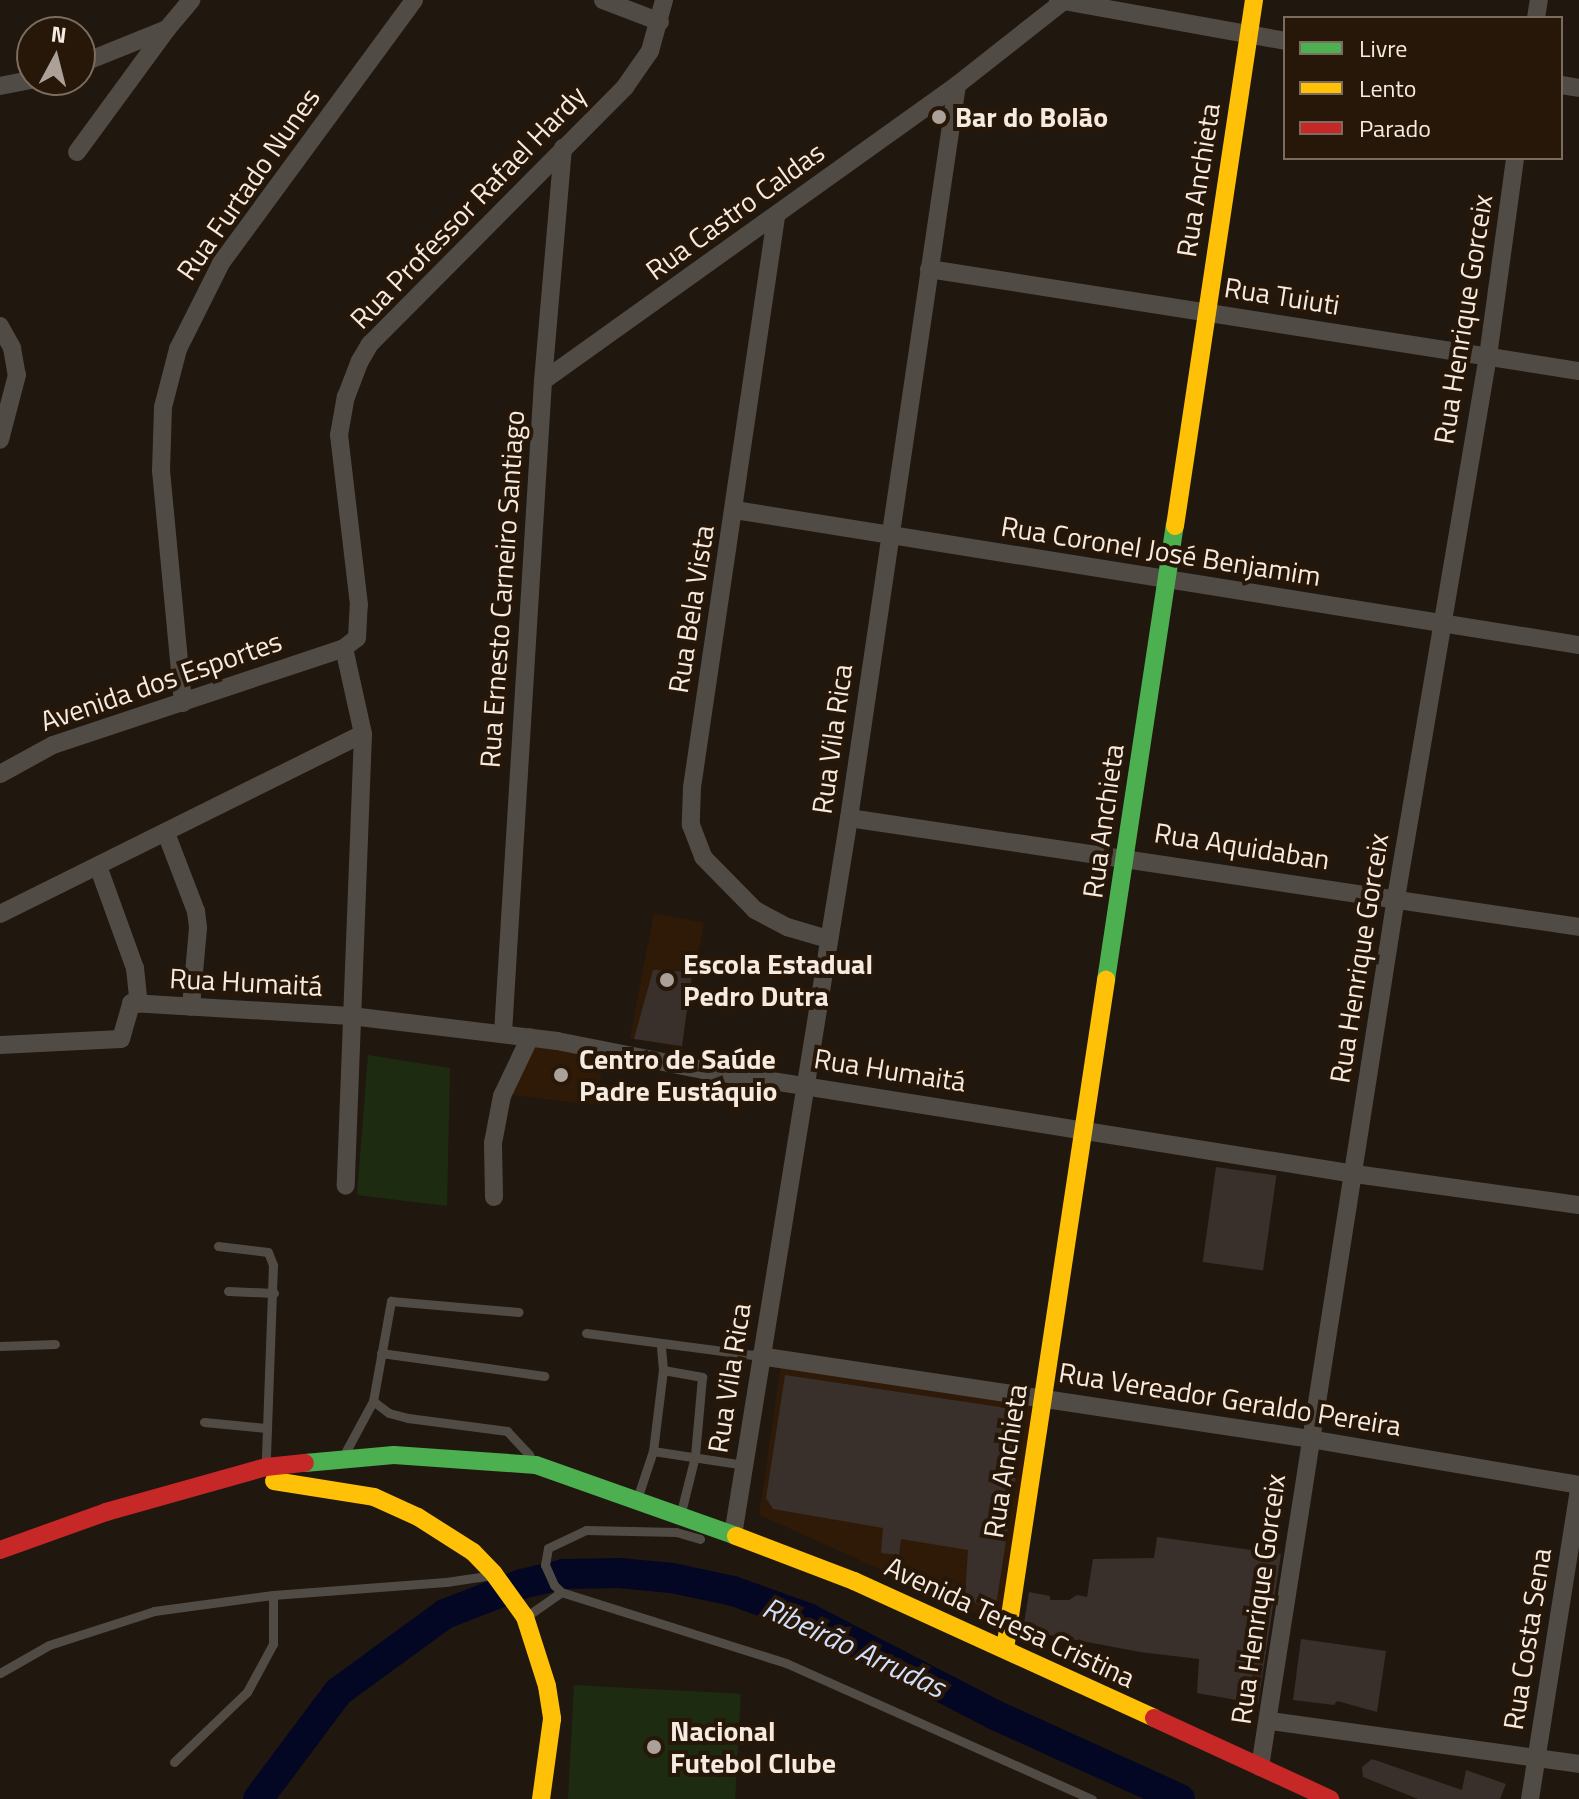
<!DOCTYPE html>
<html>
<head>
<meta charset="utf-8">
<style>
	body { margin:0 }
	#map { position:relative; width:1579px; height:1799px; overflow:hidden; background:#20170f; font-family:"Titillium Web",sans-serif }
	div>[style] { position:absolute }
	.built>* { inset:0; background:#2e1a07; transform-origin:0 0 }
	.green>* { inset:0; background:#1d2c10; transform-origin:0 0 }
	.river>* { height:30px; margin:-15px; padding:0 15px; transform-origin:15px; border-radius:15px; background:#030723 }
	.building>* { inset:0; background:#39302c; transform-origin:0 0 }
	.lane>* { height:9px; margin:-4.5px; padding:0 4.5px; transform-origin:4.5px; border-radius:4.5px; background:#504b44 }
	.street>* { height:18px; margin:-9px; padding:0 9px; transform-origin:9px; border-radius:9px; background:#504b44 }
	.fast>* { height:18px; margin:-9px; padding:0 9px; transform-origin:9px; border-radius:9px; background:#4caf50 }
	.slow>* { height:18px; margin:-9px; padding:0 9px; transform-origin:9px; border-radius:9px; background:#ffc107 }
	.jam>* { height:18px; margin:-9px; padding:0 9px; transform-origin:9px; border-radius:9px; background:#c62828 }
	.dots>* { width:22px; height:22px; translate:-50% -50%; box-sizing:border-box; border:4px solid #271708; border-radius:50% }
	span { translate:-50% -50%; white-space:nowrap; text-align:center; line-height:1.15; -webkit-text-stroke:8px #271708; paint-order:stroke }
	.poi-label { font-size:28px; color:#f6ebe1; font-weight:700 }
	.left { translate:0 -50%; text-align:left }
	.street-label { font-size:28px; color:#f6ebe1 }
	.water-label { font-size:30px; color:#d1dffb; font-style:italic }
	.legend { position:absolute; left:1283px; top:16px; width:280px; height:144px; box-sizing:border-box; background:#271708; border:2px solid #7a6c5f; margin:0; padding:10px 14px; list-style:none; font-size:24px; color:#f6ebe1 }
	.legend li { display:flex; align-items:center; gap:16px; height:40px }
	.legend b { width:40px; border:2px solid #7a6c5f }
	.north { position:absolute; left:16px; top:16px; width:80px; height:80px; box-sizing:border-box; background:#271708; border:2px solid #7a6c5f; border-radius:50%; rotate:7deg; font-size:22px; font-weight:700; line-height:32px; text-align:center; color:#f6ebe1 }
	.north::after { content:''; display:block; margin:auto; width:28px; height:36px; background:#aba198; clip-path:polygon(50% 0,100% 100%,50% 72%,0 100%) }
</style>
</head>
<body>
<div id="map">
	<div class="built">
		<div style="left:654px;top:913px;width:51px;height:127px;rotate:11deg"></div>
		<div style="clip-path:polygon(534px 1044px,605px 1055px,595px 1105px,511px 1095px)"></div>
		<div style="clip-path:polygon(781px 1364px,1032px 1402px,1009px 1627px,759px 1515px)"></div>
	</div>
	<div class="green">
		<div style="clip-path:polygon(368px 1055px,450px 1068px,447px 1206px,357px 1195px)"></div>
		<div style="left:574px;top:1685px;width:167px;height:114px;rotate:3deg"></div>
	</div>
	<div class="river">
		<div style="left:258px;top:1799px;width:134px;rotate:-53.2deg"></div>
		<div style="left:338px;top:1692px;width:132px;rotate:-36.1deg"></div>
		<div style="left:445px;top:1614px;width:83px;rotate:-21.3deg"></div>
		<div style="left:522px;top:1584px;width:43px;rotate:-13.4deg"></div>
		<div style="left:564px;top:1574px;width:55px;rotate:-1deg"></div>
		<div style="left:619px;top:1573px;width:53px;rotate:5.4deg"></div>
		<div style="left:672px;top:1578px;width:62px;rotate:12deg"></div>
		<div style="left:733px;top:1591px;width:80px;rotate:19.8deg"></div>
		<div style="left:808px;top:1618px;width:211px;rotate:27.4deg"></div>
		<div style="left:995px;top:1715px;width:203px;rotate:24.4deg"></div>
	</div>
	<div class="building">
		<div style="clip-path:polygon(653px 970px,692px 972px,682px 1046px,634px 1039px)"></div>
		<div style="left:1216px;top:1167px;width:61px;height:96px;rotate:8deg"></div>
		<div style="clip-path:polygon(785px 1375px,1026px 1411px,995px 1612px,965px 1598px,968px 1550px,901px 1539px,899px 1555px,881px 1553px,883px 1528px,773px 1509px,766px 1498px)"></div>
		<div style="clip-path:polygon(1157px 1537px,1281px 1554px,1258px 1704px,1197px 1693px,1199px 1659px,1140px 1652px,1023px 1630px,1029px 1592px,1050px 1596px,1050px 1600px,1069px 1600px,1077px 1595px,1087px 1597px,1093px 1559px,1154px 1558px)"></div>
		<div style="clip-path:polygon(1301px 1639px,1386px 1651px,1377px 1712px,1337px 1701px,1334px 1705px,1293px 1700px)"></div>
		<div style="clip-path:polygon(1372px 1759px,1462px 1790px,1466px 1770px,1506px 1784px,1500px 1799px,1418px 1799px,1363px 1777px,1362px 1767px)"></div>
	</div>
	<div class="lane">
		<div style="left:218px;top:1246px;width:50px;rotate:6.8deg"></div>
		<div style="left:268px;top:1252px;width:14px;rotate:69deg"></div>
		<div style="left:273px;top:1265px;width:195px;rotate:92.1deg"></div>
		<div style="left:228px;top:1291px;width:46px;rotate:2.5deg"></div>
		<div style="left:586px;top:1333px;width:176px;rotate:7.5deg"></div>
		<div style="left:0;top:1346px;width:55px;rotate:-2.1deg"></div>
		<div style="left:381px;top:1353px;width:165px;rotate:8deg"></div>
		<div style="left:663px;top:1370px;width:40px;rotate:10deg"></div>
		<div style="left:702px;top:1377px;width:79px;rotate:95.1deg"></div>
		<div style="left:695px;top:1456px;width:54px;rotate:104deg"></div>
		<div style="left:373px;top:1401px;width:20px;rotate:37deg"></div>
		<div style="left:389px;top:1413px;width:20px;rotate:15deg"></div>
		<div style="left:408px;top:1418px;width:100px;rotate:7.5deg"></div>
		<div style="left:507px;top:1431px;width:33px;rotate:47deg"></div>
		<div style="left:204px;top:1422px;width:62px;rotate:5.5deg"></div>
		<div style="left:653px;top:1451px;width:92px;rotate:8.7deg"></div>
		<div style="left:345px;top:1453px;width:59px;rotate:-61.7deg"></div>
		<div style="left:373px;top:1401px;width:102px;rotate:-79.8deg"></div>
		<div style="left:391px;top:1301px;width:128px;rotate:4.9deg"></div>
		<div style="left:638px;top:1496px;width:47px;rotate:-71.6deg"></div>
		<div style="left:653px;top:1451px;width:82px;rotate:-83deg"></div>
		<div style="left:663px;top:1370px;width:25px;rotate:-95deg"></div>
		<div style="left:561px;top:1592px;width:10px;rotate:-135deg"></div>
		<div style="left:554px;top:1585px;width:22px;rotate:-114deg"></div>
		<div style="left:545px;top:1565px;width:17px;rotate:-80deg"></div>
		<div style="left:548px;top:1548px;width:42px;rotate:-25.3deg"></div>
		<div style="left:586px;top:1530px;width:90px;rotate:1.3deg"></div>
		<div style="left:676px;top:1532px;width:25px;rotate:16deg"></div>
		<div style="left:530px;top:1614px;width:38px;rotate:-35deg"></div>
		<div style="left:561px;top:1592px;width:236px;rotate:17.5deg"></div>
		<div style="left:786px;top:1663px;width:335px;rotate:24deg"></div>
		<div style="left:0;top:1673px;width:56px;rotate:-29.7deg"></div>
		<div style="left:49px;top:1645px;width:110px;rotate:-17.9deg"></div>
		<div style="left:154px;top:1611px;width:120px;rotate:-7.7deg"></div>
		<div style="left:273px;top:1595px;width:173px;rotate:-4.3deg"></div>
		<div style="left:446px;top:1582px;width:40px;rotate:-8.5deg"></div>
		<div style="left:174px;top:1762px;width:101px;rotate:-43.8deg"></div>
		<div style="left:247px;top:1692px;width:55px;rotate:-61.6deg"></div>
		<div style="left:273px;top:1644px;width:49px;rotate:-90deg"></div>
	</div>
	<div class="street">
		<div style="left:603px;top:0;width:61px;rotate:21.1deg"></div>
		<div style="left:1058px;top:0;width:231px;rotate:10.2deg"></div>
		<div style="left:1536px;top:18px;width:18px;rotate:-81deg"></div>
		<div style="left:80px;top:64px;width:94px;rotate:-21.9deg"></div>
		<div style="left:167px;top:29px;width:38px;rotate:-50deg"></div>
		<div style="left:1561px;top:85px;width:18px;rotate:9deg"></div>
		<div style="left:0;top:86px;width:33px;rotate:-11deg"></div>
		<div style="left:77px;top:152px;width:152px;rotate:-53.8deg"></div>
		<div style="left:776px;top:217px;width:576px;rotate:98.38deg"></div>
		<div style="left:692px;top:787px;width:38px;rotate:92deg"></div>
		<div style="left:691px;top:825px;width:34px;rotate:69deg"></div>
		<div style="left:703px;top:857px;width:74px;rotate:45.5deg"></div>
		<div style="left:755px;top:910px;width:36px;rotate:28deg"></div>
		<div style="left:787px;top:927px;width:43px;rotate:16.3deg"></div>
		<div style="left:929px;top:269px;width:658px;rotate:8.92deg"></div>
		<div style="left:0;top:326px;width:25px;rotate:61deg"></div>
		<div style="left:12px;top:348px;width:27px;rotate:80deg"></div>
		<div style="left:17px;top:375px;width:67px;rotate:104.7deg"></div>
		<div style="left:543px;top:381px;width:509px;rotate:-35.56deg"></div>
		<div style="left:735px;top:510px;width:855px;rotate:9.09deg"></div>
		<div style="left:344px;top:648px;width:88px;rotate:77.5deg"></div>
		<div style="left:363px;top:734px;width:452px;rotate:92.2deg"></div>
		<div style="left:183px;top:703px;width:233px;rotate:-95.4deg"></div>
		<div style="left:161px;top:471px;width:64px;rotate:-88.2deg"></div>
		<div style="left:163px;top:407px;width:60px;rotate:-75.5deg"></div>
		<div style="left:178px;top:349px;width:96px;rotate:-63.4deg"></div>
		<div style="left:221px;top:263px;width:326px;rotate:-53.7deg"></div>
		<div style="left:0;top:774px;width:60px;rotate:-28.7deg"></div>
		<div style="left:53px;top:745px;width:307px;rotate:-18.4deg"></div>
		<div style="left:344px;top:648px;width:16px;rotate:-38deg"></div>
		<div style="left:357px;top:638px;width:33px;rotate:-87deg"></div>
		<div style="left:359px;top:605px;width:171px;rotate:-96.7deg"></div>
		<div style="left:339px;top:435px;width:39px;rotate:-80deg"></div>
		<div style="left:346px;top:397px;width:39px;rotate:-69deg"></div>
		<div style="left:360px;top:361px;width:20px;rotate:-60deg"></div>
		<div style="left:370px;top:344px;width:362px;rotate:-45.2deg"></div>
		<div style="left:625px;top:87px;width:44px;rotate:-55.2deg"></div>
		<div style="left:650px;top:51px;width:53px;rotate:-74.6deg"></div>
		<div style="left:849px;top:818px;width:738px;rotate:8.49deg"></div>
		<div style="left:166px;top:833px;width:84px;rotate:69deg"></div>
		<div style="left:196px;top:911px;width:17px;rotate:83deg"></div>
		<div style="left:198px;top:928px;width:79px;rotate:95.1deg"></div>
		<div style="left:98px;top:866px;width:109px;rotate:70.1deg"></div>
		<div style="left:135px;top:968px;width:36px;rotate:84deg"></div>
		<div style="left:0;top:914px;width:405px;rotate:-26.4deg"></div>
		<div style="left:503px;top:1033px;width:653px;rotate:-86.49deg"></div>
		<div style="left:543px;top:381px;width:234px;rotate:-85.1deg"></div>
		<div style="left:0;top:1045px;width:121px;rotate:-2.8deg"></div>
		<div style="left:121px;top:1039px;width:37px;rotate:-74deg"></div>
		<div style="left:131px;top:1003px;width:220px;rotate:3.4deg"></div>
		<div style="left:351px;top:1016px;width:208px;rotate:6.9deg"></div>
		<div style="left:557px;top:1041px;width:150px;rotate:11.2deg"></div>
		<div style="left:704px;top:1070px;width:659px;rotate:9.08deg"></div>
		<div style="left:1355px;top:1174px;width:226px;rotate:7.9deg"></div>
		<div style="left:494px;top:1197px;width:54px;rotate:-91.1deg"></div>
		<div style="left:493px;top:1143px;width:48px;rotate:-79.2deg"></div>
		<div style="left:502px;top:1096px;width:65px;rotate:-64.6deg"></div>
		<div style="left:760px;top:1356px;width:556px;rotate:8.58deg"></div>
		<div style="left:1310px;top:1439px;width:273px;rotate:9.7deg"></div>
		<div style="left:733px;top:1535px;width:726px;rotate:-80.81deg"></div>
		<div style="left:849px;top:818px;width:741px;rotate:-81.62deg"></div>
		<div style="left:957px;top:85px;width:137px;rotate:-38.2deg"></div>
		<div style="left:1270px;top:1721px;width:312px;rotate:7.9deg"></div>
		<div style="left:1260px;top:1767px;width:880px;rotate:-81.11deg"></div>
		<div style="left:1396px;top:898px;width:550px;rotate:-80.37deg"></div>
		<div style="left:1488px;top:356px;width:200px;rotate:-82.2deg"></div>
		<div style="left:1530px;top:1799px;width:315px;rotate:-81deg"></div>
	</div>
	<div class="fast">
		<div style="left:1106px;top:980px;width:459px;rotate:-81.4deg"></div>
		<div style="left:305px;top:1463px;width:89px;rotate:-5.1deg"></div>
		<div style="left:394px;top:1455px;width:142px;rotate:4deg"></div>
		<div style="left:536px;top:1465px;width:212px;rotate:19.5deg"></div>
	</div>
	<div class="slow">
		<div style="left:1175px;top:526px;width:532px;rotate:-81.46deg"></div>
		<div style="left:274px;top:1481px;width:101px;rotate:9.1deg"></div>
		<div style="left:374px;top:1497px;width:48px;rotate:24.4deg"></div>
		<div style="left:418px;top:1517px;width:65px;rotate:32.5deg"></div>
		<div style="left:473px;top:1552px;width:30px;rotate:46deg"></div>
		<div style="left:494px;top:1574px;width:53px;rotate:54.2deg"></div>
		<div style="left:525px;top:1617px;width:72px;rotate:72.3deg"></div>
		<div style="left:547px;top:1686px;width:33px;rotate:81deg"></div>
		<div style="left:552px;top:1719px;width:81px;rotate:97.8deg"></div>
		<div style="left:736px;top:1536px;width:126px;rotate:20.9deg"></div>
		<div style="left:854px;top:1581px;width:330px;rotate:24.5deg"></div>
		<div style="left:1005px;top:1649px;width:677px;rotate:-81.41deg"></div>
	</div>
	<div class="jam">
		<div style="left:0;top:1550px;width:113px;rotate:-19.7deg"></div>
		<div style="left:106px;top:1512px;width:166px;rotate:-15.7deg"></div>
		<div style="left:266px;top:1467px;width:39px;rotate:-6deg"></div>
		<div style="left:1154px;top:1718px;width:194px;rotate:24.7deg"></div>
	</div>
	<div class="dots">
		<div style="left:939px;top:117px;background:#aba198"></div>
		<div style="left:667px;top:980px;background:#aba198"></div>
		<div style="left:561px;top:1075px;background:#aba198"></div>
		<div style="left:654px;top:1747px;background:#aba198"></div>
	</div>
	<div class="poi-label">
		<span class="left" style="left:955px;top:117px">Bar do Bolão</span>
		<span class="left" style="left:683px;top:980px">Escola Estadual<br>Pedro Dutra</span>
		<span class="left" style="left:579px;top:1075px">Centro de Saúde<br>Padre Eustáquio</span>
		<span class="left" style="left:670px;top:1747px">Nacional<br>Futebol Clube</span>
	</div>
	<div class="street-label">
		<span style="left:1198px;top:180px;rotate:-81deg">Rua Anchieta</span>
		<span style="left:248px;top:184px;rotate:-55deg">Rua Furtado Nunes</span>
		<span style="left:468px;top:207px;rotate:-46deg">Rua Professor Rafael Hardy</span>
		<span style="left:735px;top:211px;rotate:-36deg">Rua Castro Caldas</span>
		<span style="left:1282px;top:296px;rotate:9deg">Rua Tuiuti</span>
		<span style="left:1463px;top:319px;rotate:-81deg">Rua Henrique Gorceix</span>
		<span style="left:1161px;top:551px;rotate:9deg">Rua Coronel José Benjamim</span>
		<span style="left:502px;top:589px;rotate:-86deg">Rua Ernesto Carneiro Santiago</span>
		<span style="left:691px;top:609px;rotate:-81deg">Rua Bela Vista</span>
		<span style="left:161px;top:681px;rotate:-19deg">Avenida dos Esportes</span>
		<span style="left:832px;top:739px;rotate:-82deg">Rua Vila Rica</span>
		<span style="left:1103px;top:821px;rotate:-82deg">Rua Anchieta</span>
		<span style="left:1242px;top:846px;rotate:9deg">Rua Aquidaban</span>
		<span style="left:1359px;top:958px;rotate:-81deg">Rua Henrique Gorceix</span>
		<span style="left:246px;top:982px;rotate:3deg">Rua Humaitá</span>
		<span style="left:890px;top:1070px;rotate:9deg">Rua Humaitá</span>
		<span style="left:729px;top:1378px;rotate:-81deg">Rua Vila Rica</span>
		<span style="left:1230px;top:1399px;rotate:9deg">Rua Vereador Geraldo Pereira</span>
		<span style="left:1005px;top:1461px;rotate:-81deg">Rua Anchieta</span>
		<span style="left:1258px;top:1599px;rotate:-82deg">Rua Henrique Gorceix</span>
		<span style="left:1010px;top:1622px;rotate:25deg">Avenida Teresa Cristina</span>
		<span style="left:1527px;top:1639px;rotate:-81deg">Rua Costa Sena</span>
	</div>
	<div class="water-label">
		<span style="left:854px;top:1647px;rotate:25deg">Ribeirão Arrudas</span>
	</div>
	<ul class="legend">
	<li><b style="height:10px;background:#4caf50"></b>Livre</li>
	<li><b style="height:10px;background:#ffc107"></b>Lento</li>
	<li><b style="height:10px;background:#c62828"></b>Parado</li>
	</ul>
	<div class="north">N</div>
</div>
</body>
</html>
